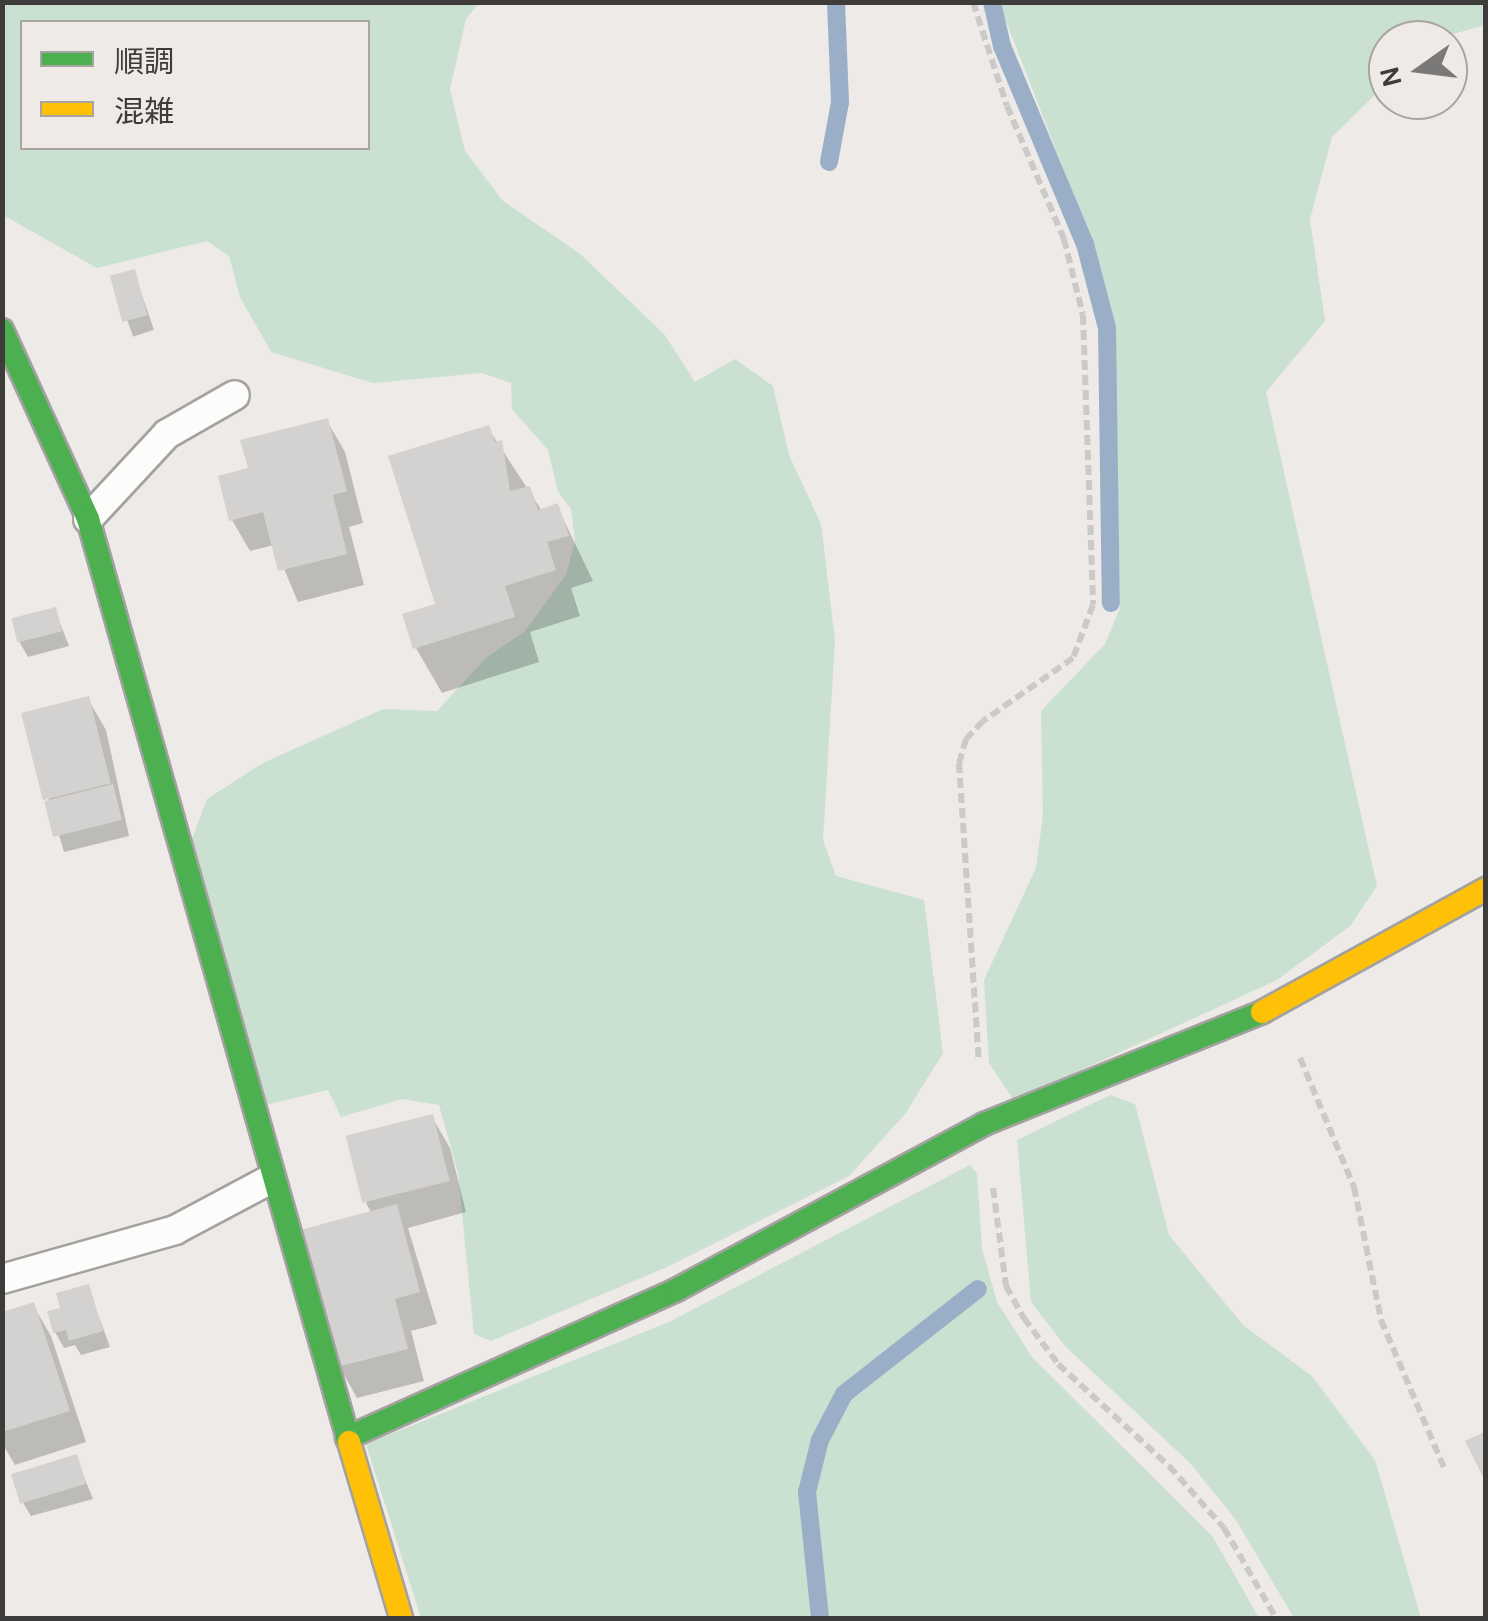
<!DOCTYPE html>
<html>
<head>
<meta charset="utf-8">
<style>
	body { margin:0 }
	#map { position:relative; width:1488px; height:1621px; overflow:hidden; background:#edeae7; font-family:Karla,"Noto Sans JP",sans-serif }
	div>[style] { position:absolute }
	.green>* { inset:0; background:#cae0d0 }
	.shadow>* { inset:0; background:#0003; transform-origin:0 0 }
	.stream>* { height:18px; margin:-9px; padding:0 9px; transform-origin:9px; border-radius:9px; background:#9aafc7 }
	.building>* { inset:0; background:#d4d2d0; transform-origin:0 0 }
	.path>* { height:6px; margin-top:-3px; transform-origin:0; background:repeating-linear-gradient(90deg,#cbcac9 0 10px,transparent 0 15px) }
	.roads { filter:drop-shadow(2px 0 #a4a2a0) drop-shadow(-2px 0 #a4a2a0) drop-shadow(0 2px #a4a2a0) drop-shadow(0 -2px #a4a2a0) }
	.lane>* { height:28px; margin:-14px; padding:0 14px; transform-origin:14px; border-radius:14px; background:#fcfcfb }
	.fast>* { height:22px; margin:-11px; padding:0 11px; transform-origin:11px; border-radius:11px; background:#4caf50 }
	.slow>* { height:22px; margin:-11px; padding:0 11px; transform-origin:11px; border-radius:11px; background:#ffc107 }
	span { translate:-50% -50%; white-space:nowrap; text-align:center; line-height:1.15; -webkit-text-stroke:8px #efeae5; paint-order:stroke }
	.frame { position:absolute; inset:0; border:5px solid #3e3c3a; pointer-events:none }
	.legend { position:absolute; left:20px; top:20px; width:350px; height:130px; box-sizing:border-box; background:#efeae5; border:2px solid #a8a4a1; margin:0; padding:12px 18px; list-style:none; font-size:30px; color:#3e3c3a }
	.legend li { display:flex; align-items:center; gap:20px; height:50px }
	.legend b { width:50px; border:2px solid #a8a4a1 }
	.north { position:absolute; left:1368px; top:20px; width:100px; height:100px; box-sizing:border-box; background:#efeae5; border:2px solid #a8a4a1; border-radius:50%; rotate:256deg; font-size:28px; font-weight:700; line-height:40px; text-align:center; color:#3e3c3a }
	.north::after { content:''; display:block; margin:auto; width:35px; height:45px; background:#7b7977; clip-path:polygon(50% 0,100% 100%,50% 72%,0 100%) }
</style>
</head>
<body>
<div id="map">
	<div class="green">
		<div style="clip-path:polygon(evenodd,2px 3px,479px 3px,466px 19px,450px 89px,465px 151px,503px 201px,579px 253px,664px 334px,695px 382px,735px 359px,773px 386px,789px 455px,821px 524px,835px 640px,823px 840px,836px 876px,924px 900px,943px 1053px,905px 1114px,849px 1176px,667px 1267px,491px 1341px,474px 1334px,458px 1173px,439px 1105px,402px 1099px,341px 1117px,328px 1090px,265px 1105px,191px 841px,207px 799px,263px 763px,383px 709px,437px 711px,486px 658px,525px 631px,566px 575px,575px 541px,571px 509px,558px 492px,548px 450px,512px 409px,511px 383px,482px 373px,373px 383px,271px 352px,240px 297px,229px 256px,207px 241px,97px 268px,3px 215px,2px 3px,22px 22px,368px 22px,368px 148px,22px 148px,22px 22px)"></div>
		<div style="clip-path:polygon(999px 3px,1485px 3px,1485px 25px,1432px 40px,1388px 40px,1388px 82px,1332px 137px,1310px 219px,1325px 321px,1266px 392px,1377px 886px,1350px 926px,1277px 980px,1014px 1101px,989px 1063px,984px 980px,1036px 868px,1043px 815px,1041px 711px,1105px 644px,1120px 608px,1114px 326px,1092px 243px)"></div>
		<div style="clip-path:polygon(1110px 1095px,1135px 1104px,1169px 1235px,1243px 1325px,1312px 1376px,1375px 1460px,1421px 1618px,1294px 1618px,1236px 1520px,1190px 1463px,1066px 1347px,1031px 1302px,1017px 1140px)"></div>
		<div style="clip-path:polygon(970px 1165px,977px 1174px,982px 1249px,997px 1302px,1032px 1357px,1213px 1537px,1259px 1618px,421px 1618px,366px 1444px,669px 1322px)"></div>
	</div>
	<div class="shadow">
		<div style="left:134px;top:272px;width:61px;height:22px;rotate:71deg"></div>
		<div style="clip-path:polygon(327px 421px,345px 452px,363px 523px,349px 527px,364px 585px,298px 602px,274px 545px,250px 551px,232px 520px,251px 469px)"></div>
		<div style="clip-path:polygon(488px 428px,542px 511px,557px 506px,593px 581px,571px 588px,580px 616px,530px 632px,539px 662px,442px 693px,416px 648px,438px 605px)"></div>
		<div style="clip-path:polygon(55px 610px,69px 646px,28px 657px,19px 641px)"></div>
		<div style="clip-path:polygon(88px 699px,106px 730px,129px 836px,64px 852px,24px 715px)"></div>
		<div style="clip-path:polygon(432px 1117px,450px 1148px,466px 1212px,408px 1228px,437px 1324px,411px 1331px,424px 1381px,357px 1398px,339px 1366px,372px 1214px,366px 1203px)"></div>
		<div style="clip-path:polygon(88px 1287px,110px 1347px,81px 1355px,75px 1345px,64px 1348px,55px 1332px,64px 1310px)"></div>
		<div style="clip-path:polygon(33px 1305px,51px 1336px,86px 1442px,15px 1465px,2px 1443px,2px 1315px)"></div>
		<div style="clip-path:polygon(76px 1457px,93px 1499px,31px 1516px,22px 1501px)"></div>
	</div>
	<div class="stream">
		<div style="left:992px;top:2px;width:45px;rotate:77.2deg"></div>
		<div style="left:1002px;top:46px;width:215px;rotate:67.3deg"></div>
		<div style="left:1085px;top:244px;width:87px;rotate:75.3deg"></div>
		<div style="left:1107px;top:328px;width:275px;rotate:89.2deg"></div>
		<div style="left:829px;top:162px;width:61px;rotate:-79.6deg"></div>
		<div style="left:840px;top:102px;width:100px;rotate:-92.3deg"></div>
		<div style="left:820px;top:1618px;width:127px;rotate:-95.9deg"></div>
		<div style="left:807px;top:1492px;width:54px;rotate:-76deg"></div>
		<div style="left:820px;top:1440px;width:52px;rotate:-62.4deg"></div>
		<div style="left:844px;top:1394px;width:170px;rotate:-38.1deg"></div>
	</div>
	<div class="building">
		<div style="left:135px;top:269px;width:48px;height:26px;rotate:75deg"></div>
		<div style="clip-path:polygon(328px 418px,347px 491px,333px 495px,347px 554px,278px 571px,263px 512px,229px 521px,218px 476px,248px 468px,240px 440px)"></div>
		<div style="clip-path:polygon(489px 425px,495px 442px,502px 440px,510px 491px,530px 486px,538px 510px,558px 503px,569px 536px,547px 542px,556px 570px,505px 586px,515px 617px,413px 649px,402px 614px,435px 604px,388px 456px)"></div>
		<div style="left:56px;top:607px;width:25px;height:46px;rotate:76deg"></div>
		<div style="left:89px;top:696px;width:90px;height:70px;rotate:76deg"></div>
		<div style="left:113px;top:784px;width:37px;height:71px;rotate:76deg"></div>
		<div style="left:433px;top:1114px;width:69px;height:90px;rotate:76deg"></div>
		<div style="clip-path:polygon(397px 1204px,420px 1292px,395px 1299px,408px 1349px,337px 1367px,300px 1230px)"></div>
		<div style="clip-path:polygon(89px 1284px,103px 1331px,69px 1341px,66px 1330px,53px 1333px,47px 1311px,60px 1308px,56px 1293px)"></div>
		<div style="clip-path:polygon(34px 1302px,70px 1411px,2px 1432px,2px 1312px)"></div>
		<div style="clip-path:polygon(1486px 1431px,1486px 1483px,1465px 1441px)"></div>
		<div style="left:77px;top:1454px;width:31px;height:69px;rotate:73deg"></div>
	</div>
	<div class="path">
		<div style="left:973px;top:2px;width:109px;rotate:71.9deg"></div>
		<div style="left:1007px;top:106px;width:145px;rotate:66.8deg"></div>
		<div style="left:1064px;top:239px;width:78px;rotate:76deg"></div>
		<div style="left:1083px;top:315px;width:290px;rotate:88deg"></div>
		<div style="left:1093px;top:605px;width:57px;rotate:110.7deg"></div>
		<div style="left:1073px;top:658px;width:110px;rotate:145deg"></div>
		<div style="left:983px;top:721px;width:25px;rotate:133deg"></div>
		<div style="left:966px;top:739px;width:25px;rotate:106deg"></div>
		<div style="left:959px;top:763px;width:299px;rotate:86.2deg"></div>
		<div style="left:1300px;top:1058px;width:140px;rotate:67.3deg"></div>
		<div style="left:1354px;top:1187px;width:136px;rotate:78.5deg"></div>
		<div style="left:1381px;top:1320px;width:163px;rotate:66.9deg"></div>
		<div style="left:993px;top:1188px;width:99px;rotate:82.4deg"></div>
		<div style="left:1006px;top:1286px;width:37px;rotate:61deg"></div>
		<div style="left:1024px;top:1318px;width:57px;rotate:53.5deg"></div>
		<div style="left:1058px;top:1364px;width:151px;rotate:42.6deg"></div>
		<div style="left:1169px;top:1466px;width:83px;rotate:48.4deg"></div>
		<div style="left:1224px;top:1528px;width:104px;rotate:60deg"></div>
	</div>
	<div class="roads">
		<div class="lane">
			<div style="left:88px;top:519px;width:116px;rotate:-47.1deg"></div>
			<div style="left:167px;top:434px;width:78px;rotate:-29.8deg"></div>
			<div style="left:2px;top:1279px;width:180px;rotate:-15.8deg"></div>
			<div style="left:175px;top:1230px;width:109px;rotate:-28deg"></div>
		</div>
		<div class="fast">
			<div style="left:2px;top:330px;width:208px;rotate:65.5deg"></div>
			<div style="left:88px;top:519px;width:959px;rotate:74.21deg"></div>
			<div style="left:347px;top:1438px;width:361px;rotate:-24.2deg"></div>
			<div style="left:676px;top:1290px;width:350px;rotate:-28.3deg"></div>
			<div style="left:984px;top:1124px;width:300px;rotate:-21.9deg"></div>
		</div>
		<div class="slow">
			<div style="left:1262px;top:1012px;width:256px;rotate:-28.8deg"></div>
			<div style="left:349px;top:1442px;width:184px;rotate:73.5deg"></div>
		</div>
	</div>
	<div class="frame"></div>
	<ul class="legend">
	<li><b style="height:12px;background:#4caf50"></b>順調</li>
	<li><b style="height:12px;background:#ffc107"></b>混雑</li>
	</ul>
	<div class="north">N</div>
</div>
</body>
</html>
